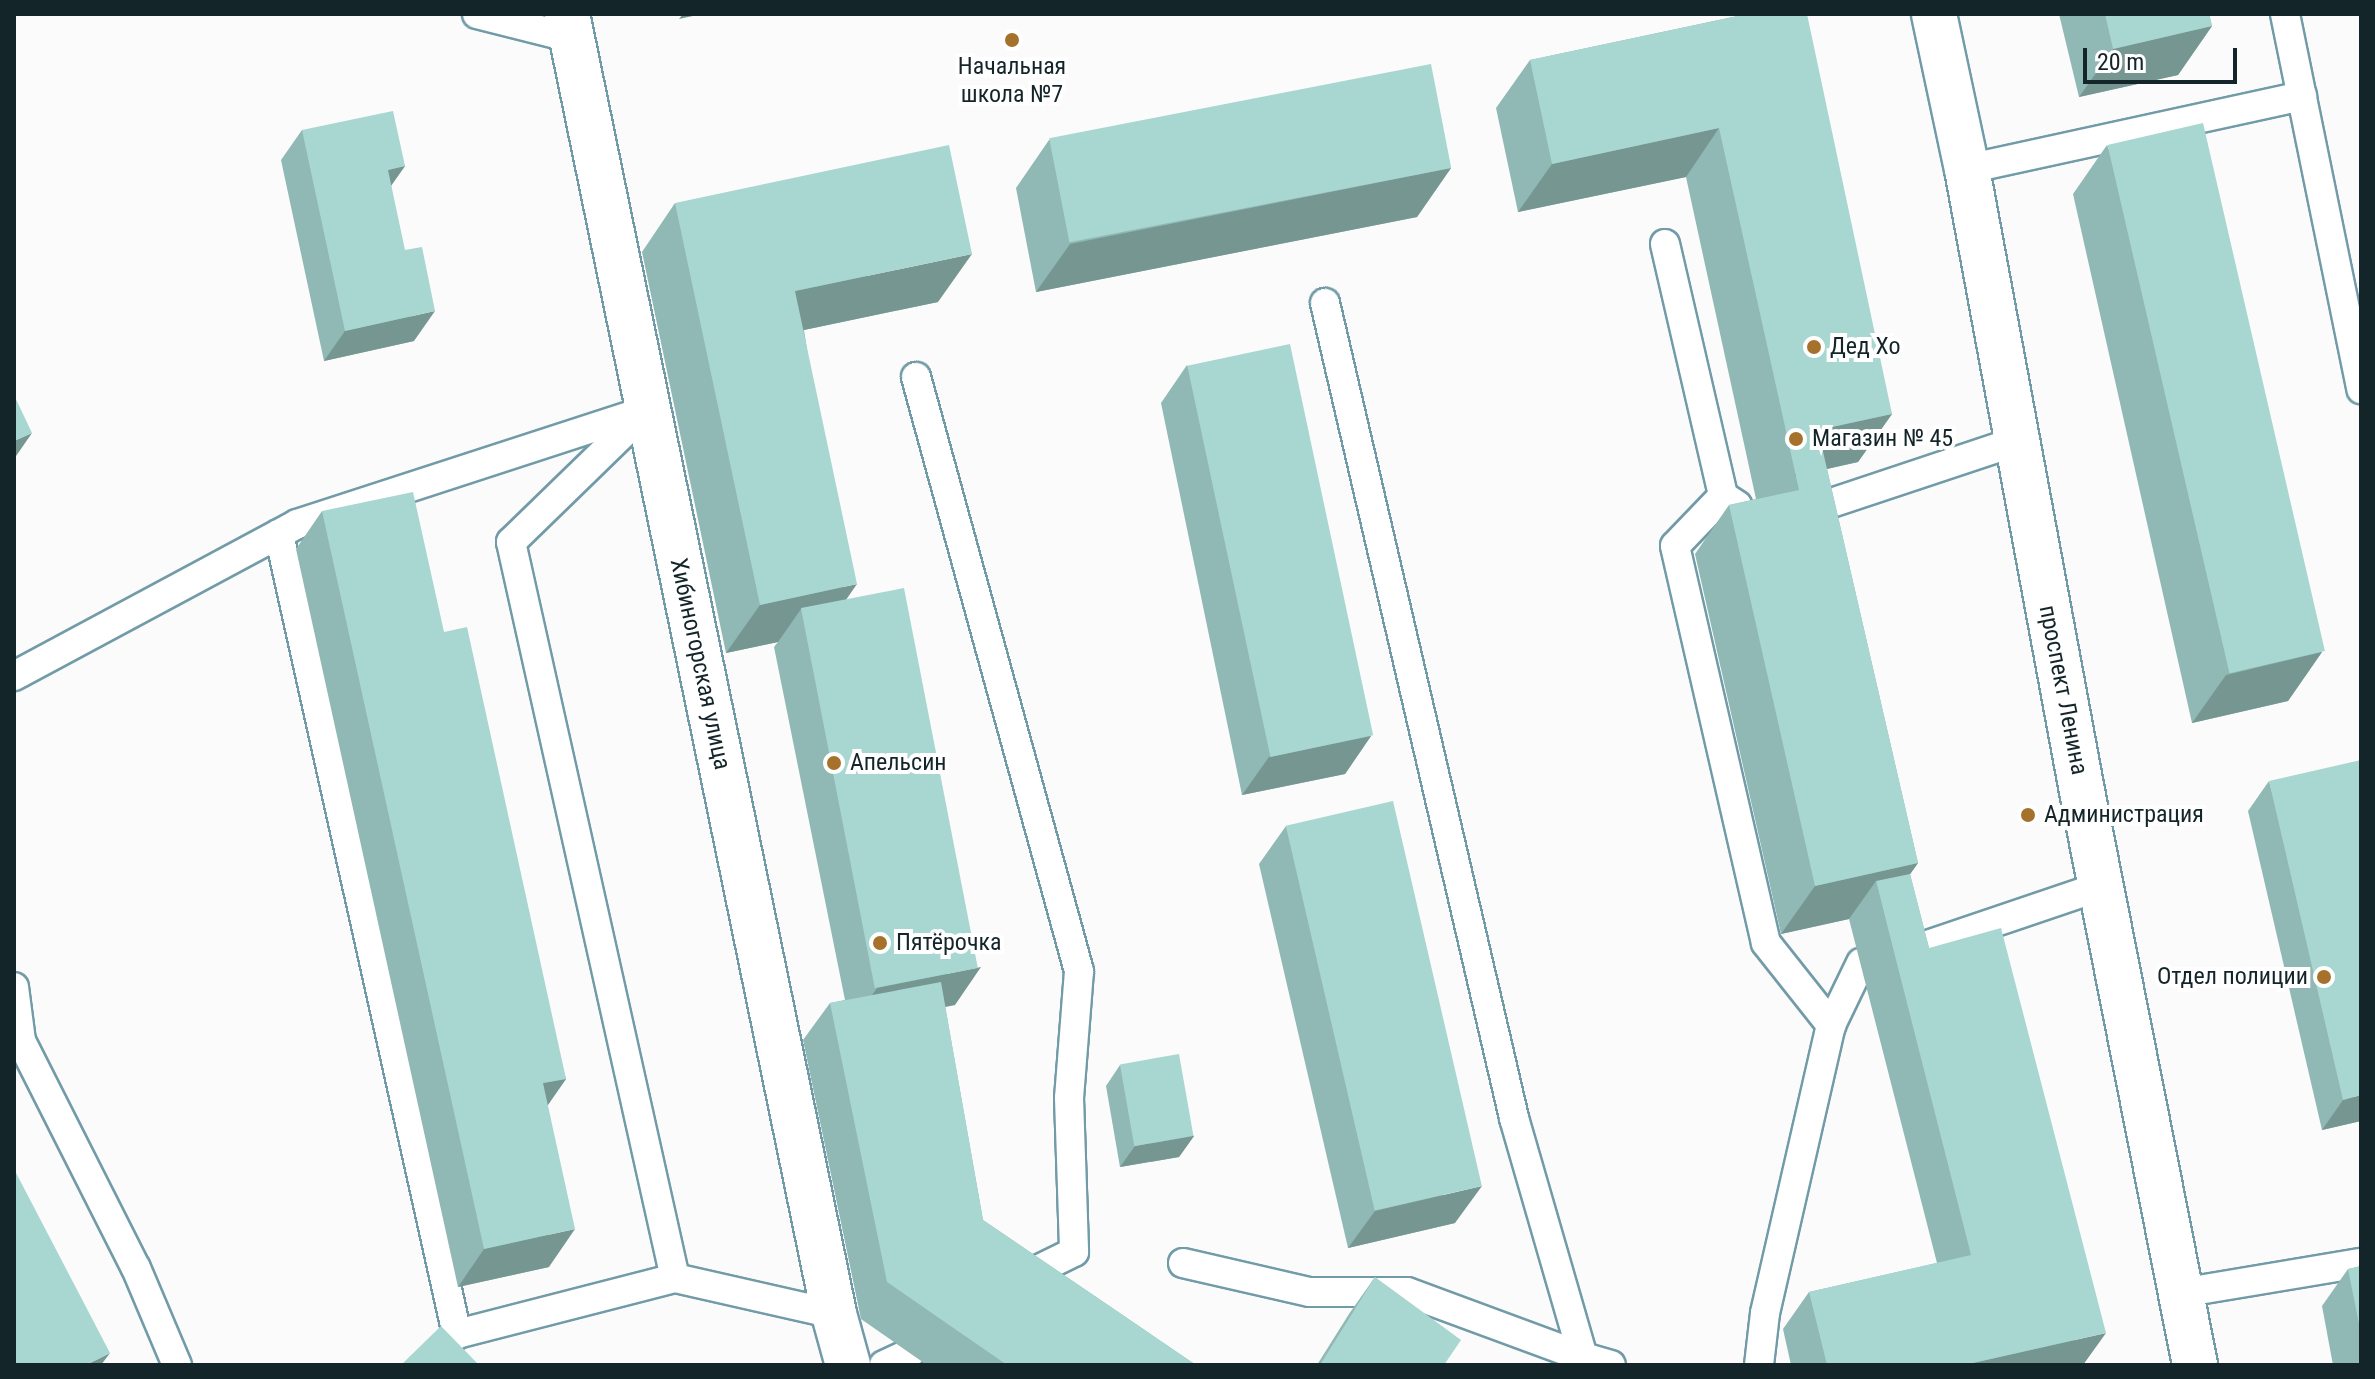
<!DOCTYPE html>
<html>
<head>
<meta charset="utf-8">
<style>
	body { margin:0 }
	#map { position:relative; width:2375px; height:1379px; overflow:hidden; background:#fbfbfb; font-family:"Roboto Condensed",sans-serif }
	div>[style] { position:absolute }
	.roads { filter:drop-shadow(2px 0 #729ba8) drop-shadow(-2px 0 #729ba8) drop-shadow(0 2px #729ba8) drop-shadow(0 -2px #729ba8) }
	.service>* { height:28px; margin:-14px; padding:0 14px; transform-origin:14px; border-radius:14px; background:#fff }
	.minor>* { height:44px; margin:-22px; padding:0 22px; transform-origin:22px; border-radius:22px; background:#fff }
	.secondary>* { height:44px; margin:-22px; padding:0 22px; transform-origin:22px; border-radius:22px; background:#fff }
	.wall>* { inset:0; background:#90b8b4 }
	.shaded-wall>* { inset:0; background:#769692 }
	.building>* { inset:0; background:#a8d6d1; transform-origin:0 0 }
	.dots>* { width:22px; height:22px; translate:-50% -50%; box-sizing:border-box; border:4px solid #fff; border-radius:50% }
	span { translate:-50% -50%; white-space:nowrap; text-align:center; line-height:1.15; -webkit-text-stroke:8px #fff; paint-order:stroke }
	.poi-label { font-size:24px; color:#14252a }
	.left { translate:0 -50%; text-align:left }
	.right { translate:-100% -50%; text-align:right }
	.street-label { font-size:24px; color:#14252a }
	.frame { position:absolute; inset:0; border:16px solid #14252a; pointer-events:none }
	.scale { position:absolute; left:2083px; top:48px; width:154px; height:36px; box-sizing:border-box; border:4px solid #14252a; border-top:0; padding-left:10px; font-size:24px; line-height:28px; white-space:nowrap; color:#14252a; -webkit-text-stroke:6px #fff; paint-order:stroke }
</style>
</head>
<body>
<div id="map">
	<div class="roads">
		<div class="service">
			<div style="left:477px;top:14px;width:98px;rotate:14.2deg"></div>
			<div style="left:2285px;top:14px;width:383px;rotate:78.5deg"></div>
			<div style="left:1967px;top:169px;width:343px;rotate:-12.3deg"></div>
			<div style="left:1665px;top:244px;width:259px;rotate:77deg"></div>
			<div style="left:1723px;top:496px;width:17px;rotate:33deg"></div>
			<div style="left:1325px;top:303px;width:837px;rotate:76.94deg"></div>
			<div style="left:1514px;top:1118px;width:249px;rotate:73.9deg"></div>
			<div style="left:916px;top:377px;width:616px;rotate:74.66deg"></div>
			<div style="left:1079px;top:971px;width:127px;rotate:94.5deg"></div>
			<div style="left:1069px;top:1098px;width:154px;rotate:88.1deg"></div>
			<div style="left:1074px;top:1252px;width:66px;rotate:153.8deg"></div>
			<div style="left:648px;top:409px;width:191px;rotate:135.8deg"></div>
			<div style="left:511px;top:542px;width:754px;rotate:77.44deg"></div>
			<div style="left:675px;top:1278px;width:163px;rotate:12.8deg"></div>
			<div style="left:1723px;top:496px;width:69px;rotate:133.8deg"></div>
			<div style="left:1675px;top:546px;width:407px;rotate:77.1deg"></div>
			<div style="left:1766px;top:943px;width:105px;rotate:51.6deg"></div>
			<div style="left:1801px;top:513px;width:228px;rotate:-18.4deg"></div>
			<div style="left:279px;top:534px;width:820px;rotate:77.46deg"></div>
			<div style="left:457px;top:1334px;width:225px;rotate:-14.4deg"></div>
			<div style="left:14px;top:676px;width:321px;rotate:-28.2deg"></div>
			<div style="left:297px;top:524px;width:362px;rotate:-18deg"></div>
			<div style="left:1895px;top:956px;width:219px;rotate:-18.7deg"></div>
			<div style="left:14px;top:987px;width:54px;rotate:82.6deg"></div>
			<div style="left:14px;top:1027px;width:270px;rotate:63.2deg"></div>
			<div style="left:136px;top:1268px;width:105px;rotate:67.1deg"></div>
			<div style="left:1183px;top:1263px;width:130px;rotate:12.9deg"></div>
			<div style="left:1310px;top:1292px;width:97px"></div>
			<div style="left:1407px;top:1292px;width:188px;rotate:20.3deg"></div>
			<div style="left:2181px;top:1293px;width:182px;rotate:-9.5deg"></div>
			<div style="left:884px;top:1365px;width:29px;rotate:-25deg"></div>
			<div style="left:1577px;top:1365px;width:10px;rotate:-53deg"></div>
			<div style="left:1583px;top:1357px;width:29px;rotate:16deg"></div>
			<div style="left:1759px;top:1365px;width:52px;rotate:-83.4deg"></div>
			<div style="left:1765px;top:1313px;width:295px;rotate:-77.1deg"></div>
			<div style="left:1831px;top:1025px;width:69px;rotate:-64.2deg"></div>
		</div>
		<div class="minor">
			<div style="left:567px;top:14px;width:1327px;rotate:78.39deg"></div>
			<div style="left:834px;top:1314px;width:53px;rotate:74.6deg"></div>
		</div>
		<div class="secondary">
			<div style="left:1934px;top:14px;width:158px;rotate:78deg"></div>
			<div style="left:1967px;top:169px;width:633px;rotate:79.53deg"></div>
			<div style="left:2082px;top:791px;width:585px;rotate:78.86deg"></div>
		</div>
	</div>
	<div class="wall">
		<div style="clip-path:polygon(1747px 14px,1892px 414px,1858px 462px,1827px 469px,1918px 863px,1910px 874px,1929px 948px,2083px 1365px,1791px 1365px,1783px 1329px,1809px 1292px,1937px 1263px,1849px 919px,1781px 934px,1695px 554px,1729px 505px,1756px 499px,1686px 177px,1518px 212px,1496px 108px,1530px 60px)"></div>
		<div style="clip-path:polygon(2059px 14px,2209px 14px,2212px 26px,2178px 75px,2079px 97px)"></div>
		<div style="clip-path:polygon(302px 130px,405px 166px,391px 185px,414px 341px,324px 361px,281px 160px)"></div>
		<div style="clip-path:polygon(1049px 140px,1451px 168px,1417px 217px,1036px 292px,1016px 188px)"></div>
		<div style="clip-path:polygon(2107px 145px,2322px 652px,2288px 701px,2192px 723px,2073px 194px)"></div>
		<div style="clip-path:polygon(675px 203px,938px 302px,804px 330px,846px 600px,955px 1005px,945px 1006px,983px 1220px,1196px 1365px,927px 1365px,861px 1319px,803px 1040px,830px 1003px,845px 1000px,774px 647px,778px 642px,726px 653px,642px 252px)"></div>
		<div style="clip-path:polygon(1187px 365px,1371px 736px,1345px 774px,1242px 795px,1161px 403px)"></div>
		<div style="clip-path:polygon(322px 511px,444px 632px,566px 1079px,548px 1105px,549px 1267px,458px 1287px,296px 549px)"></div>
		<div style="clip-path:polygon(2269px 781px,2361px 1121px,2322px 1130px,2248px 811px)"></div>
		<div style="clip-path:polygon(1286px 826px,1455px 1223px,1348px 1248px,1259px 864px)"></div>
		<div style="clip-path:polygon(1120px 1065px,1194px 1136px,1179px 1157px,1120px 1167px,1106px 1086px)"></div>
		<div style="clip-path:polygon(2361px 1266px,2361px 1365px,2333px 1365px,2322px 1306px,2348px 1269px)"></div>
		<div style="clip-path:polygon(1375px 1277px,1444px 1365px,1317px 1365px,1349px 1314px)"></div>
	</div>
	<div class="shaded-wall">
		<div style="clip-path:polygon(683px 14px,702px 14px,679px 19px)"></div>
		<div style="clip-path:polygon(2212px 26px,2178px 75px,2079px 97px,2113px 49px)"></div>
		<div style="clip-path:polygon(1719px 128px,1686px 177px,1518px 212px,1552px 164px)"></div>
		<div style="clip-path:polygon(405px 166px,384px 196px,388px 170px)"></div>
		<div style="clip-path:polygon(1451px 168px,1417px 217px,1036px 292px,1070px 244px)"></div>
		<div style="clip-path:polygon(972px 254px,938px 302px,761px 339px,795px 291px)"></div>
		<div style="clip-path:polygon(435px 311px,414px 341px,324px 361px,345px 331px)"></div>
		<div style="clip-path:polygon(1892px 414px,1858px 462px,1795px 476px,1818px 430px)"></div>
		<div style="clip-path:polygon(32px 433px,14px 459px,14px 441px)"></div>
		<div style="clip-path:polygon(857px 584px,823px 633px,801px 609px,778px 642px,726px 653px,760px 605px)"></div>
		<div style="clip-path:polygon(2322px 652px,2288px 701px,2192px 723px,2226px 675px)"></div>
		<div style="clip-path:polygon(1371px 736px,1345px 774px,1242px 795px,1269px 757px)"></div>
		<div style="clip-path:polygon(1918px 863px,1884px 911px,1876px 881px,1849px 919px,1781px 934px,1815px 886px)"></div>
		<div style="clip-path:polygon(981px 967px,955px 1005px,851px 1026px,877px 988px)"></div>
		<div style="clip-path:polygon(566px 1079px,540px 1116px,543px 1083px)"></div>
		<div style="clip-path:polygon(2361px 1095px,2361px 1121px,2322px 1130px,2343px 1100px)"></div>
		<div style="clip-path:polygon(1194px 1136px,1179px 1157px,1120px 1167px,1135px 1146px)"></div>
		<div style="clip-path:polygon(1482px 1186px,1455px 1223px,1348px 1248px,1375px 1211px)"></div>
		<div style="clip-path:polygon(575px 1229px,549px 1267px,458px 1287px,484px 1249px)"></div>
		<div style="clip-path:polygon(2106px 1333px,2083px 1365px,1964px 1365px)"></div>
		<div style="clip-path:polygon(110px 1353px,101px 1365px,86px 1365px)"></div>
	</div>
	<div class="building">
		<div style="clip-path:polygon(1747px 14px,1807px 14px,1892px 414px,1818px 430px,1918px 863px,1815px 886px,1729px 505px,1799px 490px,1719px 128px,1552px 164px,1530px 60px)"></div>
		<div style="clip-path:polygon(2105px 14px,2209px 14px,2212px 26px,2113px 49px)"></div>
		<div style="left:1431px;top:64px;width:106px;height:389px;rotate:79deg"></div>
		<div style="clip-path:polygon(393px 111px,405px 166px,388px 170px,405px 250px,422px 247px,435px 311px,345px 331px,302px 130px)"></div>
		<div style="left:2203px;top:123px;width:542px;height:98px;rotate:77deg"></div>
		<div style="clip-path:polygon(949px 145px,972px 254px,795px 291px,857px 584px,760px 605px,675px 203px)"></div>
		<div style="left:1290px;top:344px;width:400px;height:105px;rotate:78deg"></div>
		<div style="clip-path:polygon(14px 395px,32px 433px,14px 441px)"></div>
		<div style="clip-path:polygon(413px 492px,444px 632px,467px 627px,566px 1079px,543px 1083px,575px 1229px,484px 1249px,322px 511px)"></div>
		<div style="left:904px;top:588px;width:387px;height:105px;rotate:79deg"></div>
		<div style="clip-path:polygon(2361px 760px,2361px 1095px,2343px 1100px,2269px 781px)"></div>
		<div style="left:1393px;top:801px;width:395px;height:110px;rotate:77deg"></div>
		<div style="clip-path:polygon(1910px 874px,1929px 948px,2001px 928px,2106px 1333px,1964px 1365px,1827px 1365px,1809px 1292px,1971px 1255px,1876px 881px)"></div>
		<div style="clip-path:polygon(941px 982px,983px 1220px,1196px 1365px,1007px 1365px,887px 1282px,830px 1003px)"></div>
		<div style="left:1179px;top:1054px;width:83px;height:60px;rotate:80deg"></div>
		<div style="clip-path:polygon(14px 1169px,110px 1353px,86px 1365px,14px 1365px)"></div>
		<div style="clip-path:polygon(2361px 1266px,2361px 1334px,2348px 1269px)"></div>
		<div style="clip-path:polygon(1375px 1277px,1461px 1340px,1444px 1365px,1320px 1365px)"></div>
		<div style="clip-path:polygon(441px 1326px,479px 1365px,401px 1365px)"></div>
	</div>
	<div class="dots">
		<div style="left:1012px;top:40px;background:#a6722b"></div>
		<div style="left:1814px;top:347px;background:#a6722b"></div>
		<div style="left:1796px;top:439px;background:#a6722b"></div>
		<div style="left:834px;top:763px;background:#a6722b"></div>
		<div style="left:2028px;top:815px;background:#a6722b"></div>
		<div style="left:880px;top:943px;background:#a6722b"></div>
		<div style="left:2324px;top:977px;background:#a6722b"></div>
	</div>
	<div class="poi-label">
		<span style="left:1012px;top:81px">Начальная<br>школа №7</span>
		<span class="left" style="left:1830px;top:347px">Дед Хо</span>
		<span class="left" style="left:1812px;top:439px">Магазин № 45</span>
		<span class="left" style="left:850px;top:763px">Апельсин</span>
		<span class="left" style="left:2044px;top:815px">Администрация</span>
		<span class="left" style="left:896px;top:943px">Пятёрочка</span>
		<span class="right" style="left:2308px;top:977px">Отдел полиции</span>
	</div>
	<div class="street-label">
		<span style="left:700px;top:664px;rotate:78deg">Хибиногорская улица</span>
		<span style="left:2063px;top:690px;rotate:79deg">проспект Ленина</span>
	</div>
	<div class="frame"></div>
	<div class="scale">20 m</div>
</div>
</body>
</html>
